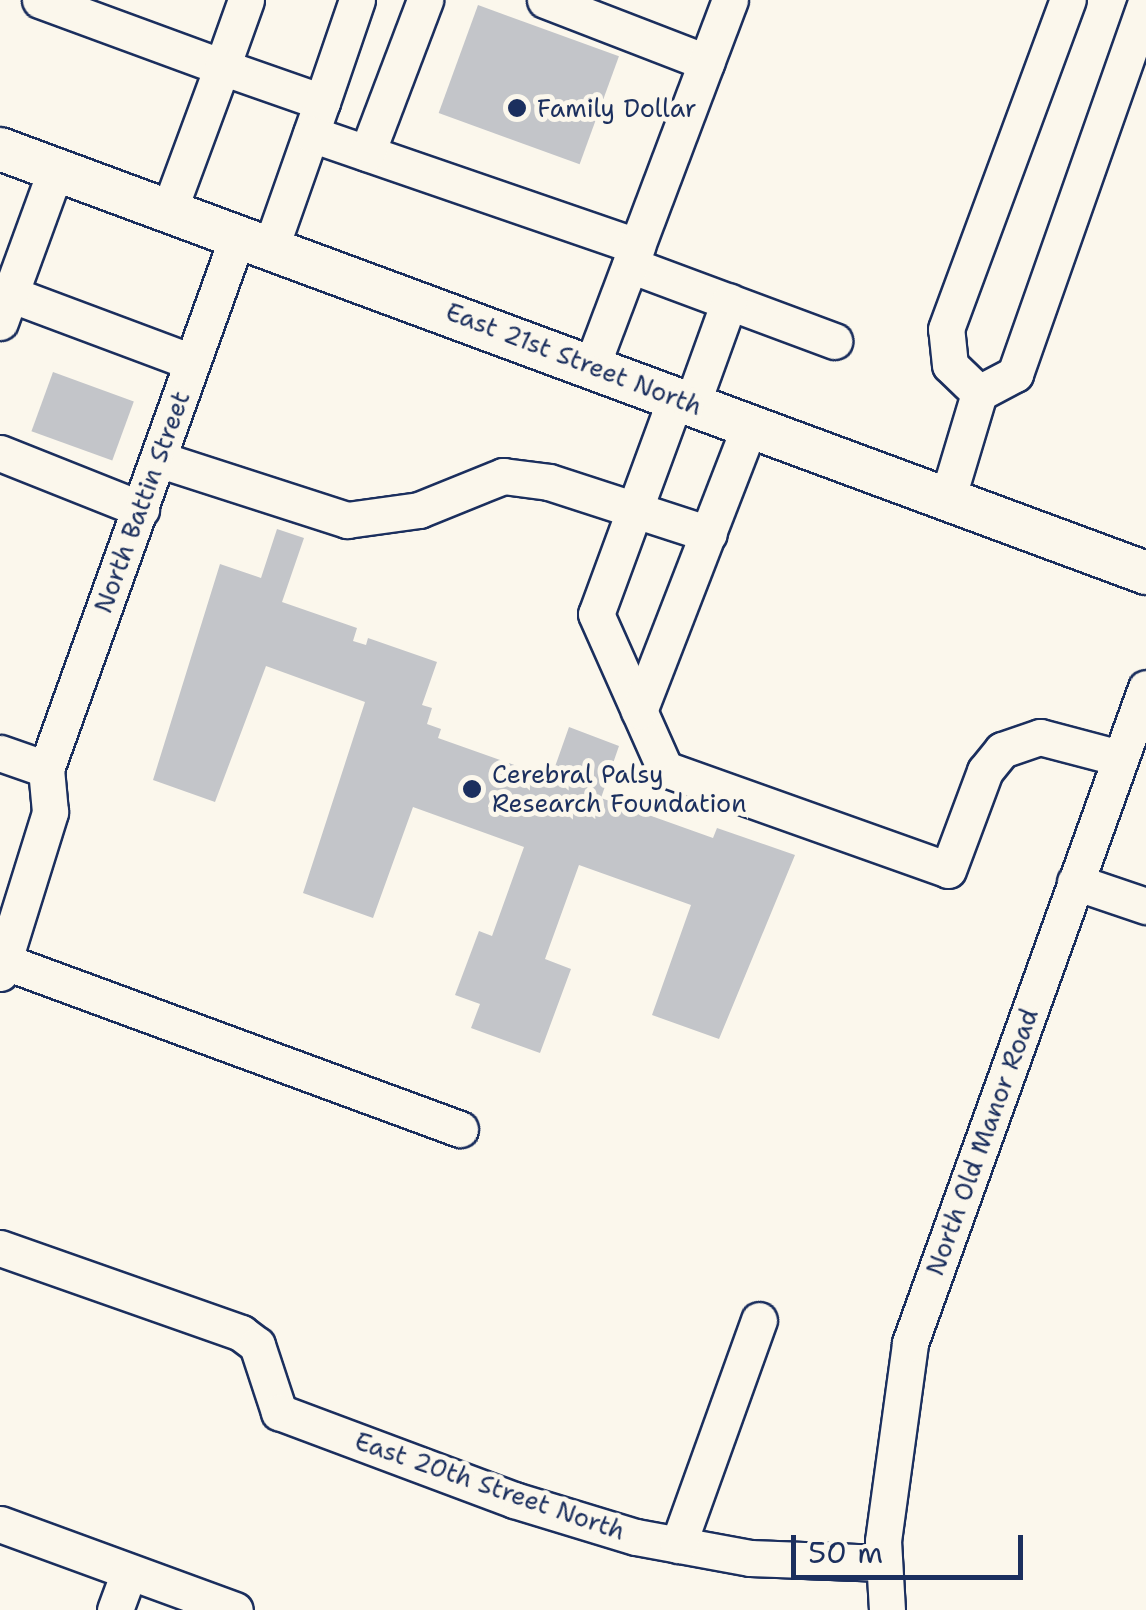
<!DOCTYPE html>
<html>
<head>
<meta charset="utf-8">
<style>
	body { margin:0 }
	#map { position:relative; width:1146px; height:1610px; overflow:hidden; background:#fbf7ec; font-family:"Shantell Sans",sans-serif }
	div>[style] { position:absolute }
	.building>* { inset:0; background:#c3c5c9; transform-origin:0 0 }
	.roads { filter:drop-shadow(2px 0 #1b2f5e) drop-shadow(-2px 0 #1b2f5e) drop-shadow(0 2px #1b2f5e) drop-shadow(0 -2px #1b2f5e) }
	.minor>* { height:35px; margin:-17.5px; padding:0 17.5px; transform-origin:17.5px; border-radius:17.5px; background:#fbf7ec }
	.major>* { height:42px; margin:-21px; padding:0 21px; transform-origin:21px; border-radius:21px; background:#fbf7ec }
	.dots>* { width:28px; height:28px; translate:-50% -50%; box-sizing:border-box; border:5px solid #fbf7ec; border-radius:50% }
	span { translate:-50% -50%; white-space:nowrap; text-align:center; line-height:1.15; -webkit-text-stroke:10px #fbf7ec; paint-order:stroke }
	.poi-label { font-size:25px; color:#1b2f5e }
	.left { translate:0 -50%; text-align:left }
	.street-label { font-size:25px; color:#1b2f5e }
	.scale { position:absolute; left:791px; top:1535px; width:232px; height:45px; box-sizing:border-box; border:5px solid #1b2f5e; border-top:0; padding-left:12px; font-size:30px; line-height:35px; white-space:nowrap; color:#1b2f5e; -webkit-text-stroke:8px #fbf7ec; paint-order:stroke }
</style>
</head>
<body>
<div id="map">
	<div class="building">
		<div style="left:478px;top:5px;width:150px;height:115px;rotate:20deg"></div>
		<div style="left:53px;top:372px;width:86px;height:63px;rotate:20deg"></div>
		<div style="clip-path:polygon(277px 529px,304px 538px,282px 602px,357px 628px,353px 641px,366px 645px,368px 638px,437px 662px,422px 705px,432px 708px,427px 724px,441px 729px,438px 738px,551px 778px,569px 727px,619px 746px,601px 798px,713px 838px,717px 828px,795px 855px,719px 1039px,652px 1015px,691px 905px,579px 865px,545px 959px,571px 969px,540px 1053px,471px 1028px,480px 1004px,455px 995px,479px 931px,492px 936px,524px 847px,413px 807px,373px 918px,303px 893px,365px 702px,266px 666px,215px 802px,153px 780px,220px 564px,261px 578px)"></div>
	</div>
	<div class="roads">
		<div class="minor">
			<div style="left:40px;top:0;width:194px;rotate:20.2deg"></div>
			<div style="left:222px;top:67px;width:153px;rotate:110.3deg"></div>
			<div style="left:246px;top:0;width:71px;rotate:109.7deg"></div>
			<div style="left:222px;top:67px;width:106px;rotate:19.3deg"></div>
			<div style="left:322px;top:102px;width:154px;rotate:109.4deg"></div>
			<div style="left:545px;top:0;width:173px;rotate:21.1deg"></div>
			<div style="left:322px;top:102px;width:108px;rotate:-71.1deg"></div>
			<div style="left:311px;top:134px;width:345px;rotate:19deg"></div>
			<div style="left:367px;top:153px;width:164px;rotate:-69.2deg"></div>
			<div style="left:630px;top:265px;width:218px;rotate:20.4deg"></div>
			<div style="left:10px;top:294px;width:194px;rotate:20.5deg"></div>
			<div style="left:0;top:322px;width:163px;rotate:-69.9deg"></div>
			<div style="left:592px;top:365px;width:390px;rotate:-69.3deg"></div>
			<div style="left:979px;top:393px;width:40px;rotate:-136deg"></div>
			<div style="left:950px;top:365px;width:36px;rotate:-96deg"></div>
			<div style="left:946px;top:329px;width:351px;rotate:-69.7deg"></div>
			<div style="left:676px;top:397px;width:231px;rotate:110.2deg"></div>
			<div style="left:596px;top:614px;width:170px;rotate:66deg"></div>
			<div style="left:665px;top:769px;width:300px;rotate:19.6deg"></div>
			<div style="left:948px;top:870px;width:106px;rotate:-69.5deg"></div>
			<div style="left:985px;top:771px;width:27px;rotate:-51deg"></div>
			<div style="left:1002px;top:750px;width:40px;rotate:-18.9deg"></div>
			<div style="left:1040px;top:737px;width:83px;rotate:14.7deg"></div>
			<div style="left:692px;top:404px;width:109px;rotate:-70.1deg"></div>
			<div style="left:0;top:453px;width:152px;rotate:21.7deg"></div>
			<div style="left:158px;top:459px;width:199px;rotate:17.9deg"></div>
			<div style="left:347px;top:520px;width:73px;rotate:-7.9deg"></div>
			<div style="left:419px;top:510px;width:91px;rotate:-22deg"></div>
			<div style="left:503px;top:476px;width:46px;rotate:7.4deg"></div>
			<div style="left:549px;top:482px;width:168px;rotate:18deg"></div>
			<div style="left:947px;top:500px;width:112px;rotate:-73.3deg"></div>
			<div style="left:979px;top:393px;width:41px;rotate:-27.8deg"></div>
			<div style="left:1015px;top:374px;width:394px;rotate:-70.6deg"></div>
			<div style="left:639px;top:711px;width:307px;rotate:-68.8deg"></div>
			<div style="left:0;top:753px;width:49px;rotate:19.2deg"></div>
			<div style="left:46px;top:769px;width:567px;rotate:-70.22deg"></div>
			<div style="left:1075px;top:882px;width:75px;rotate:18.7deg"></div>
			<div style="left:3px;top:961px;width:487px;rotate:20.2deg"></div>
			<div style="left:0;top:973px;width:169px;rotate:-72.7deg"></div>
			<div style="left:50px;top:812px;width:43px;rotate:-95.3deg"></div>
			<div style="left:0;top:1248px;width:256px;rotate:19.4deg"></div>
			<div style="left:241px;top:1333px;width:20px;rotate:37deg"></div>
			<div style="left:257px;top:1345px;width:71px;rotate:71.8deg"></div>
			<div style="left:279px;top:1412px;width:251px;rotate:20.5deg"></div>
			<div style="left:514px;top:1500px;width:127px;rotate:16.9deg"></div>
			<div style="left:636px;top:1537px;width:116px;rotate:10.4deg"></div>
			<div style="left:750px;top:1558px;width:134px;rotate:2.1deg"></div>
			<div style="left:0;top:1524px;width:250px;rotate:20.1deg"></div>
			<div style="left:678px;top:1545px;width:239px;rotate:-70.2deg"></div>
			<div style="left:115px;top:1610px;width:40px;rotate:-69.8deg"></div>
			<div style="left:887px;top:1610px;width:69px;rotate:-93.3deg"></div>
			<div style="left:883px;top:1541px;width:200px;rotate:-82.2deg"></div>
			<div style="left:910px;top:1343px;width:696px;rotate:-70.19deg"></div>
		</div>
		<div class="major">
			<div style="left:0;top:149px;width:1222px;rotate:20.3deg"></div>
		</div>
	</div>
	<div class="dots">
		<div style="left:517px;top:108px;background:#1b2f5e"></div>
		<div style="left:472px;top:789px;background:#1b2f5e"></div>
	</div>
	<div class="poi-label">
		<span class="left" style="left:537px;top:108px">Family Dollar</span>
		<span class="left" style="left:492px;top:789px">Cerebral Palsy<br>Research Foundation</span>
	</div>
	<div class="street-label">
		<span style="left:574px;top:359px;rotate:21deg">East 21st Street North</span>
		<span style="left:142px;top:502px;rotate:-70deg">North Battin Street</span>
		<span style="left:982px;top:1142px;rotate:-70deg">North Old Manor Road</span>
		<span style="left:490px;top:1486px;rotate:19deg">East 20th Street North</span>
	</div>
	<div class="scale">50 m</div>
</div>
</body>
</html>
